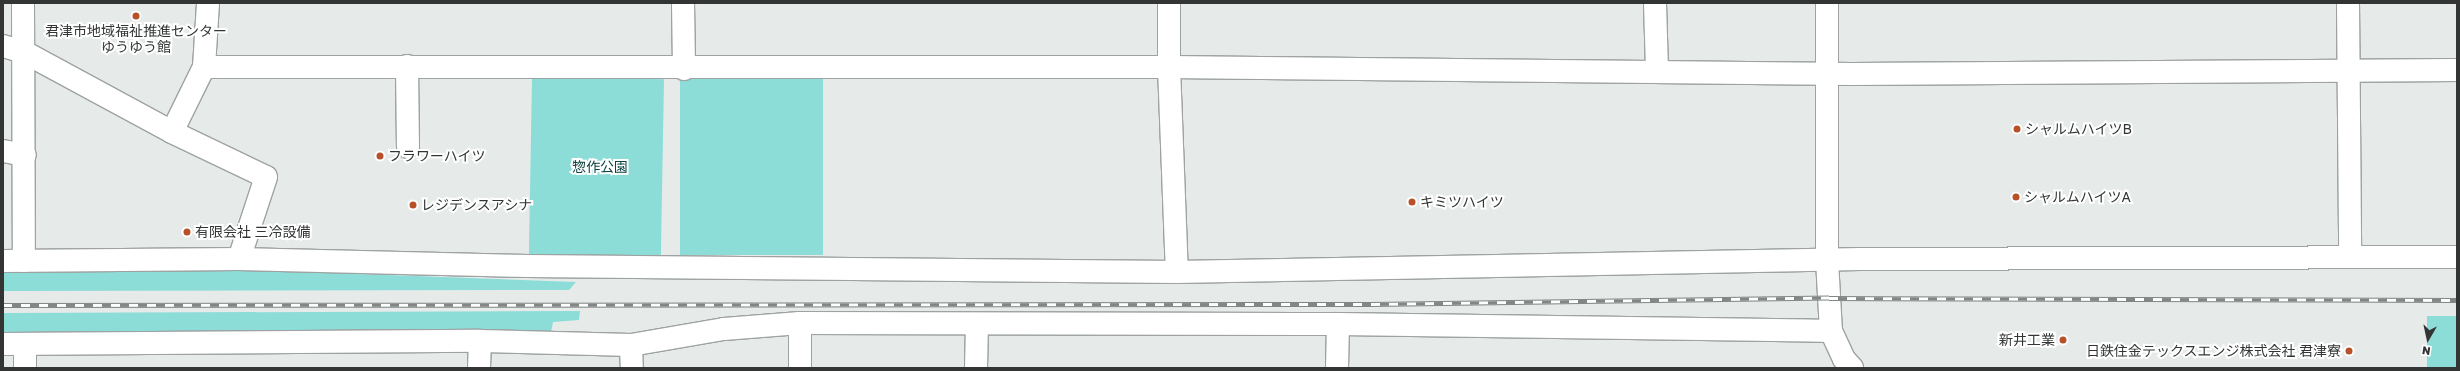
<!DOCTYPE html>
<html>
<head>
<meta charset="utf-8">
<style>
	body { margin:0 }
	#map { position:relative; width:2460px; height:371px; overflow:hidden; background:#e6ebea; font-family:"Golos Text","Noto Sans JP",sans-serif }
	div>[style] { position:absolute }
	.green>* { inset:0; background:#8cdcd8; transform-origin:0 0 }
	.roads { filter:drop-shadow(1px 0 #9ea2a2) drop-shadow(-1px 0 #9ea2a2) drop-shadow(0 1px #9ea2a2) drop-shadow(0 -1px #9ea2a2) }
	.minor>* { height:22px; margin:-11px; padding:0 11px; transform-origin:11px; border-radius:11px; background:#fff }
	.rail>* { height:4.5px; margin-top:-2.25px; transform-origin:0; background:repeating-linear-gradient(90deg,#fff 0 9px,#828685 0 18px); box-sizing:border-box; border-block:1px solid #828685 }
	.dots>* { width:11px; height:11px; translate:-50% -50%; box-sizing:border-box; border:2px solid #fff; border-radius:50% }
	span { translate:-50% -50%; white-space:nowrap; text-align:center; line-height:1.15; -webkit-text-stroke:4px #fff; paint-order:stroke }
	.poi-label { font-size:14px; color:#333535 }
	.left { translate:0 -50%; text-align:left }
	.right { translate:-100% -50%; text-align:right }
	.park-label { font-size:14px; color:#0d4341 }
	.frame { position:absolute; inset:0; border:4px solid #333535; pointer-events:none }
	.north { position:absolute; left:2408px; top:319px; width:40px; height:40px; -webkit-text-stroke:3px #fff; paint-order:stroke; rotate:189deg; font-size:11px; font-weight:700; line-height:16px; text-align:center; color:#333535 }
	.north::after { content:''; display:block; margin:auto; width:14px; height:18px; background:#333535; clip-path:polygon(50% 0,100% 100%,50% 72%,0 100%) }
</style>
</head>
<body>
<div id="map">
	<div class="green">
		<div style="left:532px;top:77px;width:132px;height:178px;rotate:1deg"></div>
		<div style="left:680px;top:78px;width:143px;height:177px"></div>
		<div style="clip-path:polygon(237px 270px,416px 276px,576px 282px,569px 290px,3px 291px,3px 271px)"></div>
		<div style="clip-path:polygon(580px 311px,579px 320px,553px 322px,551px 332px,3px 335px,3px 313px)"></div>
		<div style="left:2457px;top:316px;width:52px;height:30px;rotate:90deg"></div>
	</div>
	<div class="roads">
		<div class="minor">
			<div style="left:23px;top:3px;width:258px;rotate:89.8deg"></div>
			<div style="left:683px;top:3px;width:66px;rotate:89.1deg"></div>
			<div style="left:1169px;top:3px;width:64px;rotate:90deg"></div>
			<div style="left:1169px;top:67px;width:205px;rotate:87.8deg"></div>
			<div style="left:1655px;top:3px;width:68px;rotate:88.3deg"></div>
			<div style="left:1827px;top:3px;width:257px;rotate:90deg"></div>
			<div style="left:1827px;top:260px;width:71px;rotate:86.8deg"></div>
			<div style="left:1831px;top:331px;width:31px;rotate:65deg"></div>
			<div style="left:1844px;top:359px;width:12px;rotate:48deg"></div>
			<div style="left:2348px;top:3px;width:253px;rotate:89.5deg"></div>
			<div style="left:3px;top:46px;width:22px;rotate:16deg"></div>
			<div style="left:24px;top:52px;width:168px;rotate:28.4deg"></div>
			<div style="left:172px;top:132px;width:104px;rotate:25.6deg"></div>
			<div style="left:266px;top:177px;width:86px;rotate:108.2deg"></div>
			<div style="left:407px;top:66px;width:81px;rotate:89.3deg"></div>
			<div style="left:204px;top:67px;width:965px"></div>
			<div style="left:1169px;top:67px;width:683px;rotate:0.59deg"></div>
			<div style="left:1852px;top:74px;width:605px;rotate:-0.38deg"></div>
			<div style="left:172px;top:132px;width:72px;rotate:-63.8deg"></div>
			<div style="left:204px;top:67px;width:64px;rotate:-86.4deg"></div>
			<div style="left:3px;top:151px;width:22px;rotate:10deg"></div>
			<div style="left:3px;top:261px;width:236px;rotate:-0.5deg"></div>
			<div style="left:239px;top:259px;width:289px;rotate:1.4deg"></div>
			<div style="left:528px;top:266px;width:649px;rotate:0.53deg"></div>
			<div style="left:1177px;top:272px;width:683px;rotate:-1.09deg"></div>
			<div style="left:1860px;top:259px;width:597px;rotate:-0.19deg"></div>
			<div style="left:3px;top:344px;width:477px;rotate:-0.4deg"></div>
			<div style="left:480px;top:341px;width:151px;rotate:1.5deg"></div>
			<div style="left:631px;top:345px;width:94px;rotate:-9.8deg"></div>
			<div style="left:724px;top:329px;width:76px;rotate:-4.5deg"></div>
			<div style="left:800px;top:323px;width:538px;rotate:0.11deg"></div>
			<div style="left:1338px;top:324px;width:493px;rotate:0.8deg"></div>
			<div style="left:631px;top:345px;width:23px;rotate:88deg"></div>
			<div style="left:25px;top:368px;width:24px;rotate:-88deg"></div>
			<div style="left:479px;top:368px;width:27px;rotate:-88deg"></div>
			<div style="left:800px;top:368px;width:45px;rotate:-90deg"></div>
			<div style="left:976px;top:368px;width:44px;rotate:-88.7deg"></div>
			<div style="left:1337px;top:368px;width:44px;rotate:-88.7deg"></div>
		</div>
	</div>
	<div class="rail">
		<div style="left:3px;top:305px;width:1368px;rotate:-0.04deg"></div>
		<div style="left:1371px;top:304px;width:458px;rotate:-0.8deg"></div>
		<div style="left:1829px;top:298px;width:628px;rotate:0.18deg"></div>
	</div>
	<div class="dots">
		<div style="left:136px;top:16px;background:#b85127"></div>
		<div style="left:2017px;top:129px;background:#b85127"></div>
		<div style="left:380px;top:156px;background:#b85127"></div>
		<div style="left:2016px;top:197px;background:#b85127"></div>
		<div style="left:1412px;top:202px;background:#b85127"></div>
		<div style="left:413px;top:205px;background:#b85127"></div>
		<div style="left:187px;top:232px;background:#b85127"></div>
		<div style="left:2063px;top:340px;background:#b85127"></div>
		<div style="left:2349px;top:351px;background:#b85127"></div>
	</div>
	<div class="poi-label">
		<span style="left:136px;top:39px">君津市地域福祉推進センター<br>ゆうゆう館</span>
		<span class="left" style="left:2025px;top:129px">シャルムハイツB</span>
		<span class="left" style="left:388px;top:156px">フラワーハイツ</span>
		<span class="left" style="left:2024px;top:197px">シャルムハイツA</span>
		<span class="left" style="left:1420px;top:202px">キミツハイツ</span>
		<span class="left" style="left:421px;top:205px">レジデンスアシナ</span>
		<span class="left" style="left:195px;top:232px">有限会社 三冷設備</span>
		<span class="right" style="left:2055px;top:340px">新井工業</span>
		<span class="right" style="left:2341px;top:351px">日鉄住金テックスエンジ株式会社 君津寮</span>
	</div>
	<div class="park-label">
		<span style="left:600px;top:167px">惣作公園</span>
	</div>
	<div class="frame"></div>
	<div class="north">N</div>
</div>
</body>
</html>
